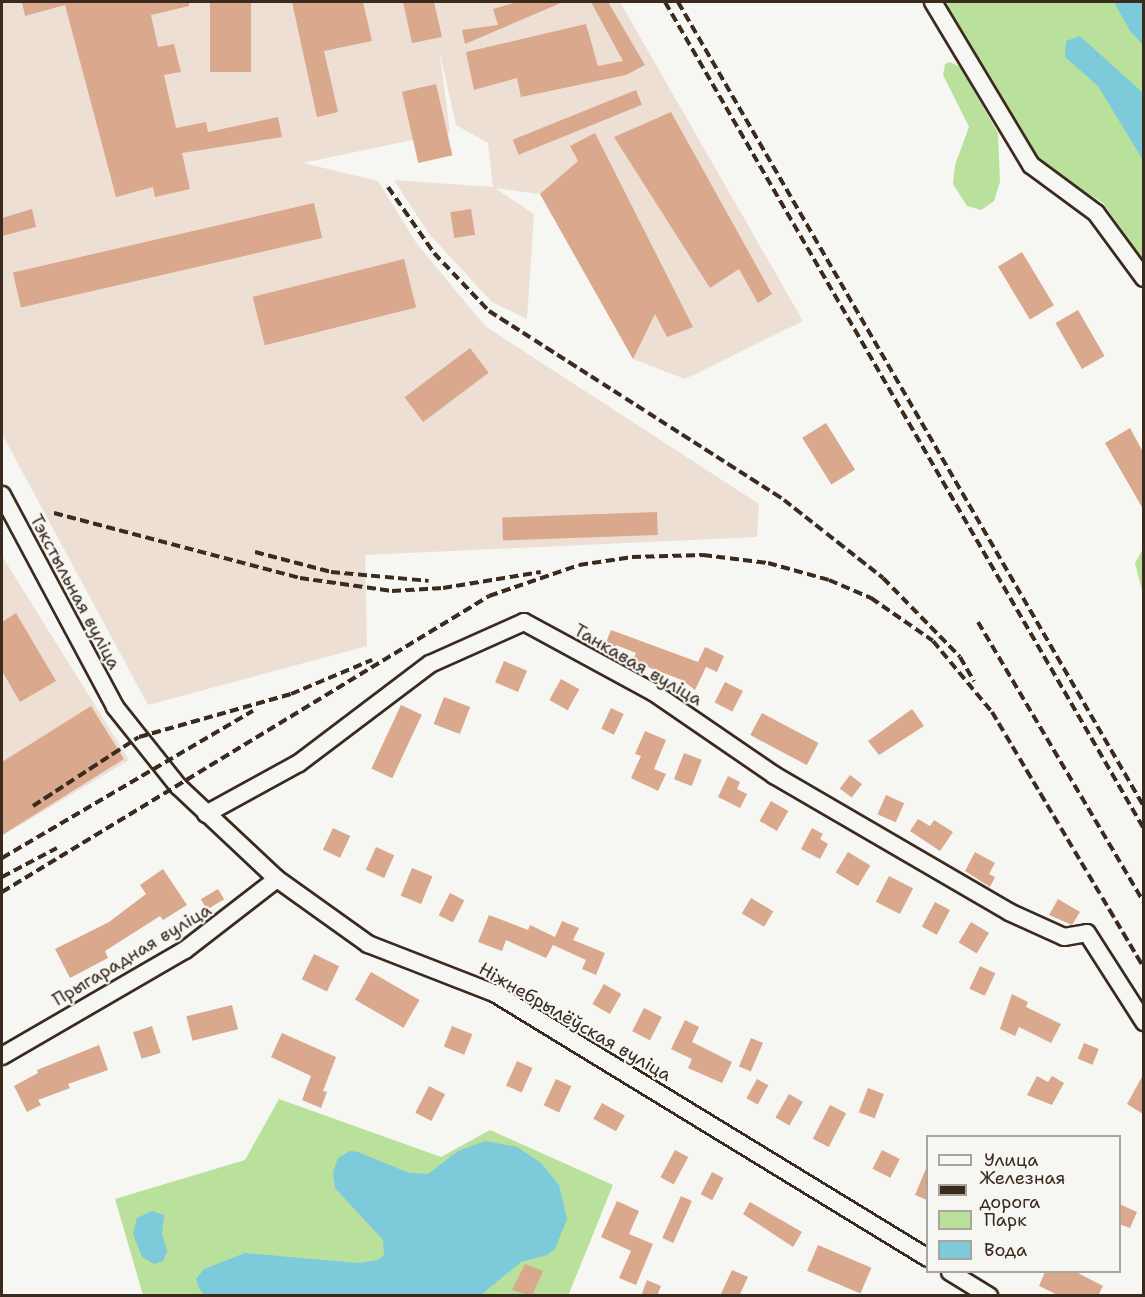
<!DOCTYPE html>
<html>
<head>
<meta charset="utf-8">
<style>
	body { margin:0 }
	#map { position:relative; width:1145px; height:1297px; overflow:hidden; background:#f6f6f2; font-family:"Shantell Sans",sans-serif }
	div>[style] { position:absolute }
	.built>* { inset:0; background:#eedfd4 }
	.green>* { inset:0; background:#b9e19c }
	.water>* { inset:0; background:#7ccada }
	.building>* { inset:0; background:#daa88d; transform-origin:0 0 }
	.roads { filter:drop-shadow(2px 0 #3b2a1e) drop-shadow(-2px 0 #3b2a1e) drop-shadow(0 2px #3b2a1e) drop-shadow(0 -2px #3b2a1e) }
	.minor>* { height:16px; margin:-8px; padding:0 8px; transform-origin:8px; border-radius:8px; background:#f6f6f2 }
	.rail>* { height:4px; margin-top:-2px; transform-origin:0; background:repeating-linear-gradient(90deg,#3b2a1e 0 9px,transparent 0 13.5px) }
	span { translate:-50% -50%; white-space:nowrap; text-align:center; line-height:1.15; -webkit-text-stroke:4.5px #f6f6f2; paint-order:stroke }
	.street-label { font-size:18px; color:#3b2a1e }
	.frame { position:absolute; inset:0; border:3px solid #3b2a1e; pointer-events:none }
	.legend { position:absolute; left:926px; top:1135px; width:195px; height:138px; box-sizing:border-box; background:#f6f6f2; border:2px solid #aba49d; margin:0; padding:8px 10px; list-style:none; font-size:18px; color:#3b2a1e }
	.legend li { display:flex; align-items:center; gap:12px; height:30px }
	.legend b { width:30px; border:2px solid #aba49d }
</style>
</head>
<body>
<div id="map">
	<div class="built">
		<div style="clip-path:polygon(2px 2px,620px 2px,803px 321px,685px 379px,633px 359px,540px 194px,495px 188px,534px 214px,527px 319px,492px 302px,429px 234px,394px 180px,493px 187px,488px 143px,456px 125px,439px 49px,450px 132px,303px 163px,378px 181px,417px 244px,485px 326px,759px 504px,757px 537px,365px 555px,367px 646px,148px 705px,2px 434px)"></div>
		<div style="clip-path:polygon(2px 556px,129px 760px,2px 836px)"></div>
	</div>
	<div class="green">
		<div style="clip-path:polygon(947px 2px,1143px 2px,1143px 260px,1103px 203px,1064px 179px,1033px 152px,950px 15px)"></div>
		<div style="clip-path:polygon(950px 62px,960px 67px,998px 133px,1000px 182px,994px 201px,981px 210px,967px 206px,953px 184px,955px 165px,969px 127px,943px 75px,945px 64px)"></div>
		<div style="clip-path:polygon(1143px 549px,1143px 594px,1135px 563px)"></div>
		<div style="clip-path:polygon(279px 1099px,441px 1157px,490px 1130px,613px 1185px,568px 1296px,143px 1295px,115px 1199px,245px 1160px)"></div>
	</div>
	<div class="water">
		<div style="clip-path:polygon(1114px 2px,1143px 2px,1143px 45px,1130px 31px)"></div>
		<div style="clip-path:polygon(1080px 36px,1143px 93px,1143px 160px,1098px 86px,1065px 57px,1066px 41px)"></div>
		<div style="clip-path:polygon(485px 1141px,517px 1147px,541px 1163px,559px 1185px,567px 1219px,555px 1249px,547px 1255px,521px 1262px,481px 1295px,205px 1296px,199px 1288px,196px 1279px,204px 1269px,245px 1253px,358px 1263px,378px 1260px,384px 1255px,383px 1240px,335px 1188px,333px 1172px,338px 1158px,350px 1151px,358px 1152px,409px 1173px,428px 1174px,458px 1151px)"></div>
		<div style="clip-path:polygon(152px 1211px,164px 1215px,162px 1234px,167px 1251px,163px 1261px,154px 1264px,142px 1257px,133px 1234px,137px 1218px)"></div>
	</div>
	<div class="building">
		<div style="clip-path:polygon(22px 2px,189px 2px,189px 6px,151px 15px,158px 47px,174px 44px,181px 72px,164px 75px,176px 128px,206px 122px,208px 132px,278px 117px,282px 137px,182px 153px,190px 189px,155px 197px,153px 187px,116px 197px,65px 5px,25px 16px)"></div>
		<div style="left:210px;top:2px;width:41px;height:70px"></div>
		<div style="clip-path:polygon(292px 2px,363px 2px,372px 41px,324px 51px,338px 112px,317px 117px)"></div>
		<div style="clip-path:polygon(403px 2px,434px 2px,442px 37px,412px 43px)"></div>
		<div style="clip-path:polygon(517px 2px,563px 2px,465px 44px,462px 30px,498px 25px,493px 9px)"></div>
		<div style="clip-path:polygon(591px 2px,608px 2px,645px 65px,626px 75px,521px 97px,517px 78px,474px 90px,466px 52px,586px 24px,598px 66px,623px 61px)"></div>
		<div style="left:436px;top:84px;width:73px;height:35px;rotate:77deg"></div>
		<div style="left:636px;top:90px;width:16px;height:133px;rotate:68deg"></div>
		<div style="clip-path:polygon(671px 112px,772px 294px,758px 303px,739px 269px,710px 288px,614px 137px)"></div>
		<div style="clip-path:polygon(595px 133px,693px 327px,667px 337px,655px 314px,633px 359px,540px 194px,578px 161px,570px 146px)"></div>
		<div style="left:314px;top:203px;width:36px;height:309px;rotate:77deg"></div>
		<div style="clip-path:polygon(32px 209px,36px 227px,2px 236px,2px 218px)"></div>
		<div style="left:471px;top:209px;width:26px;height:21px;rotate:81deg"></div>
		<div style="left:1022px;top:252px;width:62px;height:28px;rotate:59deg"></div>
		<div style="left:404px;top:259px;width:50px;height:156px;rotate:76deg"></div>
		<div style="left:1078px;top:310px;width:53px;height:26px;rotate:60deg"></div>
		<div style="left:470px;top:348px;width:31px;height:82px;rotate:53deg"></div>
		<div style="left:826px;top:423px;width:55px;height:28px;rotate:58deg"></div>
		<div style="clip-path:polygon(1130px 428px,1143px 452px,1143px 509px,1105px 443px)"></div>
		<div style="left:657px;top:512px;width:23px;height:155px;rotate:88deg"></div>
		<div style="clip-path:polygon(16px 613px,56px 681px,20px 702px,2px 671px,2px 622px)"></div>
		<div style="clip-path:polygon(611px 630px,698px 662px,705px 647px,724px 656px,717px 672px,706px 667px,695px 690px,682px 680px,632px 661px,636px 653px,616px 645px,613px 654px,603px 650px)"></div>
		<div style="left:504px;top:661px;width:25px;height:23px;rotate:23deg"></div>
		<div style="left:561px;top:679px;width:21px;height:24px;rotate:29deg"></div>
		<div style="left:725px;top:682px;width:20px;height:23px;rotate:27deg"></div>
		<div style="left:444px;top:697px;width:28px;height:29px;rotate:21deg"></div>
		<div style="left:401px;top:705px;width:23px;height:70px;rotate:25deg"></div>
		<div style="clip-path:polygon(91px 706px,124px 759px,2px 835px,2px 762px)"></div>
		<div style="left:611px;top:708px;width:14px;height:23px;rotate:25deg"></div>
		<div style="clip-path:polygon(912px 709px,924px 726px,879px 755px,868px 741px)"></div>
		<div style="left:762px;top:713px;width:64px;height:25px;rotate:28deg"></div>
		<div style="clip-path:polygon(645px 731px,666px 740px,654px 769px,666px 774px,658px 791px,631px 778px,641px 756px,635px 754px)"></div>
		<div style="left:684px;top:753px;width:19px;height:28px;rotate:21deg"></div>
		<div style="left:850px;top:775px;width:15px;height:17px;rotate:37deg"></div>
		<div style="clip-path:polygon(728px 776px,740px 782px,737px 789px,747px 794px,740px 808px,718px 797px)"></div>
		<div style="left:886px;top:795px;width:20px;height:21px;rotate:24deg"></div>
		<div style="left:771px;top:801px;width:20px;height:23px;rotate:30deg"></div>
		<div style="clip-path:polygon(918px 819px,930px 826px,934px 820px,953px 832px,940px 851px,910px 831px)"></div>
		<div style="left:333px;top:828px;width:19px;height:24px;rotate:25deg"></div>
		<div style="clip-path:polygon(812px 828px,823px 834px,820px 839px,828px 844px,820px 859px,801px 849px)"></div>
		<div style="left:376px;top:847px;width:20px;height:25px;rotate:24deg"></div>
		<div style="left:848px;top:852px;width:26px;height:24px;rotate:31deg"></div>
		<div style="clip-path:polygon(975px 852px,995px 863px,989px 874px,995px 877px,990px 887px,965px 871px)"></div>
		<div style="left:412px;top:868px;width:22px;height:30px;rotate:22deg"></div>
		<div style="clip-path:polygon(163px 869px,187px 905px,163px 920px,160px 916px,105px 951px,108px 958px,70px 978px,55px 949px,109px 922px,146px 894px,140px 885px)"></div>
		<div style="left:889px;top:876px;width:27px;height:29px;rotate:27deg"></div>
		<div style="left:218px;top:889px;width:12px;height:20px;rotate:59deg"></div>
		<div style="left:450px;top:893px;width:16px;height:25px;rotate:27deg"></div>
		<div style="left:751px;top:898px;width:26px;height:18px;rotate:31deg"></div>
		<div style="clip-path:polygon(1058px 899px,1080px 912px,1072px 925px,1049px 915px)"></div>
		<div style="left:935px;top:902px;width:17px;height:28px;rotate:28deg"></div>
		<div style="clip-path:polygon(489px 915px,528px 930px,530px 925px,555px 937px,562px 921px,579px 928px,573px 940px,605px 953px,596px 975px,582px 969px,586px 960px,553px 945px,546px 958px,506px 940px,502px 951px,478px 942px)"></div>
		<div style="left:971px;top:922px;width:21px;height:24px;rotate:31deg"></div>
		<div style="left:314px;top:954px;width:28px;height:28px;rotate:26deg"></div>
		<div style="left:980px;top:966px;width:17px;height:25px;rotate:25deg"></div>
		<div style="left:371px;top:972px;width:56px;height:32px;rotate:30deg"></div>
		<div style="left:604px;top:984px;width:20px;height:23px;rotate:30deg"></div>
		<div style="clip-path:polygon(1012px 994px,1028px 1002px,1026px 1007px,1061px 1024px,1051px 1043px,1019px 1027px,1015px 1036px,1000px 1029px)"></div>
		<div style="left:232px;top:1005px;width:25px;height:47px;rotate:76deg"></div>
		<div style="left:644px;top:1008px;width:20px;height:26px;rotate:27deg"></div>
		<div style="clip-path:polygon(685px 1020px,699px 1027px,692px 1042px,732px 1062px,722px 1083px,688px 1068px,692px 1059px,671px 1049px)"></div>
		<div style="left:152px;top:1026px;width:28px;height:20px;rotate:72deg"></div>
		<div style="left:452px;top:1026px;width:22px;height:22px;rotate:22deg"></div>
		<div style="clip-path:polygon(282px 1033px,336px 1057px,323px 1091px,327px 1092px,321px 1108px,302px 1100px,311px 1076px,271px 1057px)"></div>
		<div style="left:751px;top:1038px;width:13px;height:31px;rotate:23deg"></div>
		<div style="left:1084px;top:1043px;width:16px;height:17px;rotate:22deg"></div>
		<div style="clip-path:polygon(99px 1045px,108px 1070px,68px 1084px,70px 1088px,38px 1100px,41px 1105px,27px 1112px,14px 1086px,38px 1073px,37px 1070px)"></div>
		<div style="left:517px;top:1061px;width:17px;height:27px;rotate:24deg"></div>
		<div style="clip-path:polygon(1143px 1075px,1143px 1114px,1127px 1104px)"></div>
		<div style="clip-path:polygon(1037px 1076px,1048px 1082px,1052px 1076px,1064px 1083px,1052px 1105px,1027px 1095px)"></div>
		<div style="left:556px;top:1079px;width:17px;height:29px;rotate:25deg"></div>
		<div style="left:757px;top:1079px;width:13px;height:22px;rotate:29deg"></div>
		<div style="left:429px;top:1086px;width:18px;height:30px;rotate:27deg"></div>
		<div style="left:868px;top:1088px;width:17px;height:26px;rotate:21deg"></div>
		<div style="left:789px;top:1094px;width:16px;height:27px;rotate:30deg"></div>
		<div style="left:602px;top:1103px;width:26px;height:18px;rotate:29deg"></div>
		<div style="left:830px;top:1105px;width:18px;height:38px;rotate:27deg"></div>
		<div style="left:675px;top:1150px;width:15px;height:31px;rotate:28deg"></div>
		<div style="left:882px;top:1150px;width:20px;height:21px;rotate:27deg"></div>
		<div style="clip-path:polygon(927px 1166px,927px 1200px,915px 1195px)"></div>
		<div style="left:712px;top:1172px;width:13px;height:25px;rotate:27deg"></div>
		<div style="left:681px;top:1196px;width:12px;height:46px;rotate:24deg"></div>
		<div style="clip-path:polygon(617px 1201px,639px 1211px,629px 1234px,653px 1244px,636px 1285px,619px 1278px,631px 1251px,601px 1237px)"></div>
		<div style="clip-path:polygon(750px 1202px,802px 1232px,793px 1247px,743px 1214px)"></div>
		<div style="clip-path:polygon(1119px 1204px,1137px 1212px,1130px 1228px,1119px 1224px)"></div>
		<div style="left:818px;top:1245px;width:58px;height:28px;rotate:23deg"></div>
		<div style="clip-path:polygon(525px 1264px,543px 1271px,532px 1296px,512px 1290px)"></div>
		<div style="clip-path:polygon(732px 1270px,748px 1277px,739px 1296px,720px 1296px)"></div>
		<div style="clip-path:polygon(1045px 1272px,1076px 1272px,1103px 1286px,1098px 1296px,1060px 1296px,1039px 1286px)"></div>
		<div style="clip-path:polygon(647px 1280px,661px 1286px,657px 1296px,641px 1296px)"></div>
	</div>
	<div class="roads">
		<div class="minor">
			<div style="left:933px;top:2px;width:190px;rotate:59deg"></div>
			<div style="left:1031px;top:165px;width:81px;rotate:36.4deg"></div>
			<div style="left:1096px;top:213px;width:81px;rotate:53.6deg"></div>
			<div style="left:2px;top:495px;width:240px;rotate:61.9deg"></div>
			<div style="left:115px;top:707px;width:101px;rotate:51.4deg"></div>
			<div style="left:178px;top:786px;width:136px;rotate:43.2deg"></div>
			<div style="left:277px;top:879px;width:112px;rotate:35.5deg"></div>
			<div style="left:368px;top:944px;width:137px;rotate:21.3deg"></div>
			<div style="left:496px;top:994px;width:506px;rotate:31.43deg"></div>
			<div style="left:206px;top:814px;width:106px;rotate:-28.7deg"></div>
			<div style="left:299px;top:763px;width:164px;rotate:-37.1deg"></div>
			<div style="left:430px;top:664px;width:103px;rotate:-24.1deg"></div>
			<div style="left:524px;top:622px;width:147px;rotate:28.5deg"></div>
			<div style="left:653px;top:692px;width:147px;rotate:34.4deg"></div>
			<div style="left:774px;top:775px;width:272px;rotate:30.2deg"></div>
			<div style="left:1009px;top:912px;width:60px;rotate:24.4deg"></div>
			<div style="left:1064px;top:937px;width:23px;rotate:-10deg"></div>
			<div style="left:1087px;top:933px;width:106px;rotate:57.4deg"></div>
			<div style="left:2px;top:1056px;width:211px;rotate:-30.1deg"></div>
			<div style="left:185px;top:950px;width:116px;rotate:-37.7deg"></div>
			<div style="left:950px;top:1272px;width:46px;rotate:31.6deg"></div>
		</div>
	</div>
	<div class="rail">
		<div style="left:665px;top:2px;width:956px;rotate:59.92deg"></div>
		<div style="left:678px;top:2px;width:930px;rotate:59.93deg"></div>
		<div style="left:388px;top:187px;width:80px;rotate:55.1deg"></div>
		<div style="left:434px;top:253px;width:80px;rotate:46.5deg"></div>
		<div style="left:489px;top:311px;width:350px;rotate:32.6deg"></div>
		<div style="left:784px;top:500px;width:126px;rotate:38.2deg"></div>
		<div style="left:883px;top:578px;width:110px;rotate:45.7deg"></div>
		<div style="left:960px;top:657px;width:28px;rotate:60deg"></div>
		<div style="left:54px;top:513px;width:254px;rotate:14.8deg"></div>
		<div style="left:300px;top:578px;width:93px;rotate:8deg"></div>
		<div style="left:392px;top:591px;width:51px;rotate:-3.4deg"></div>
		<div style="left:443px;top:588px;width:99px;rotate:-9.3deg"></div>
		<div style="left:255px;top:552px;width:79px;rotate:14.7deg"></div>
		<div style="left:331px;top:572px;width:98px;rotate:5.2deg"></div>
		<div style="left:978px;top:622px;width:326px;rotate:59.4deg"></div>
		<div style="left:33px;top:806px;width:126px;rotate:-33.1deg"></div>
		<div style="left:139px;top:737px;width:158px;rotate:-15.8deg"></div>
		<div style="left:291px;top:694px;width:88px;rotate:-22.8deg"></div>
		<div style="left:2px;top:858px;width:291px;rotate:-30.4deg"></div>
		<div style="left:2px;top:877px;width:62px;rotate:-27.8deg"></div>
		<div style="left:2px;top:892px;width:570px;rotate:-31.29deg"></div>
		<div style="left:489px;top:596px;width:95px;rotate:-19deg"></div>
		<div style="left:579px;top:565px;width:54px;rotate:-8.6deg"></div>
		<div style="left:632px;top:557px;width:71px;rotate:-1.6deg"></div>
		<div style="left:703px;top:555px;width:65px;rotate:7deg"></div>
		<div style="left:768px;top:563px;width:63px;rotate:15.6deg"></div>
		<div style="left:829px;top:580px;width:46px;rotate:23.2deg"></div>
		<div style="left:871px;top:598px;width:75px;rotate:34.7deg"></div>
		<div style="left:933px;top:641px;width:92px;rotate:50.3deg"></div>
		<div style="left:992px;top:712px;width:298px;rotate:59.3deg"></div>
	</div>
	<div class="street-label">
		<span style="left:75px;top:592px;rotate:62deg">Тэкстыльная вуліца</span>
		<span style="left:638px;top:665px;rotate:30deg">Танкавая вуліца</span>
		<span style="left:132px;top:955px;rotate:-31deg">Прыгарадная вуліца</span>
		<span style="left:575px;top:1022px;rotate:30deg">Ніжнебрылёўская вуліца</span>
	</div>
	<div class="frame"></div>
	<ul class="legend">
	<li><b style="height:8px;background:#f6f6f2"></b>Улица</li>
	<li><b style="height:8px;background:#3b2a1e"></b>Железная дорога</li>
	<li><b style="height:16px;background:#b9e19c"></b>Парк</li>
	<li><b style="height:16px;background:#7ccada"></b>Вода</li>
	</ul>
</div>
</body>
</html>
